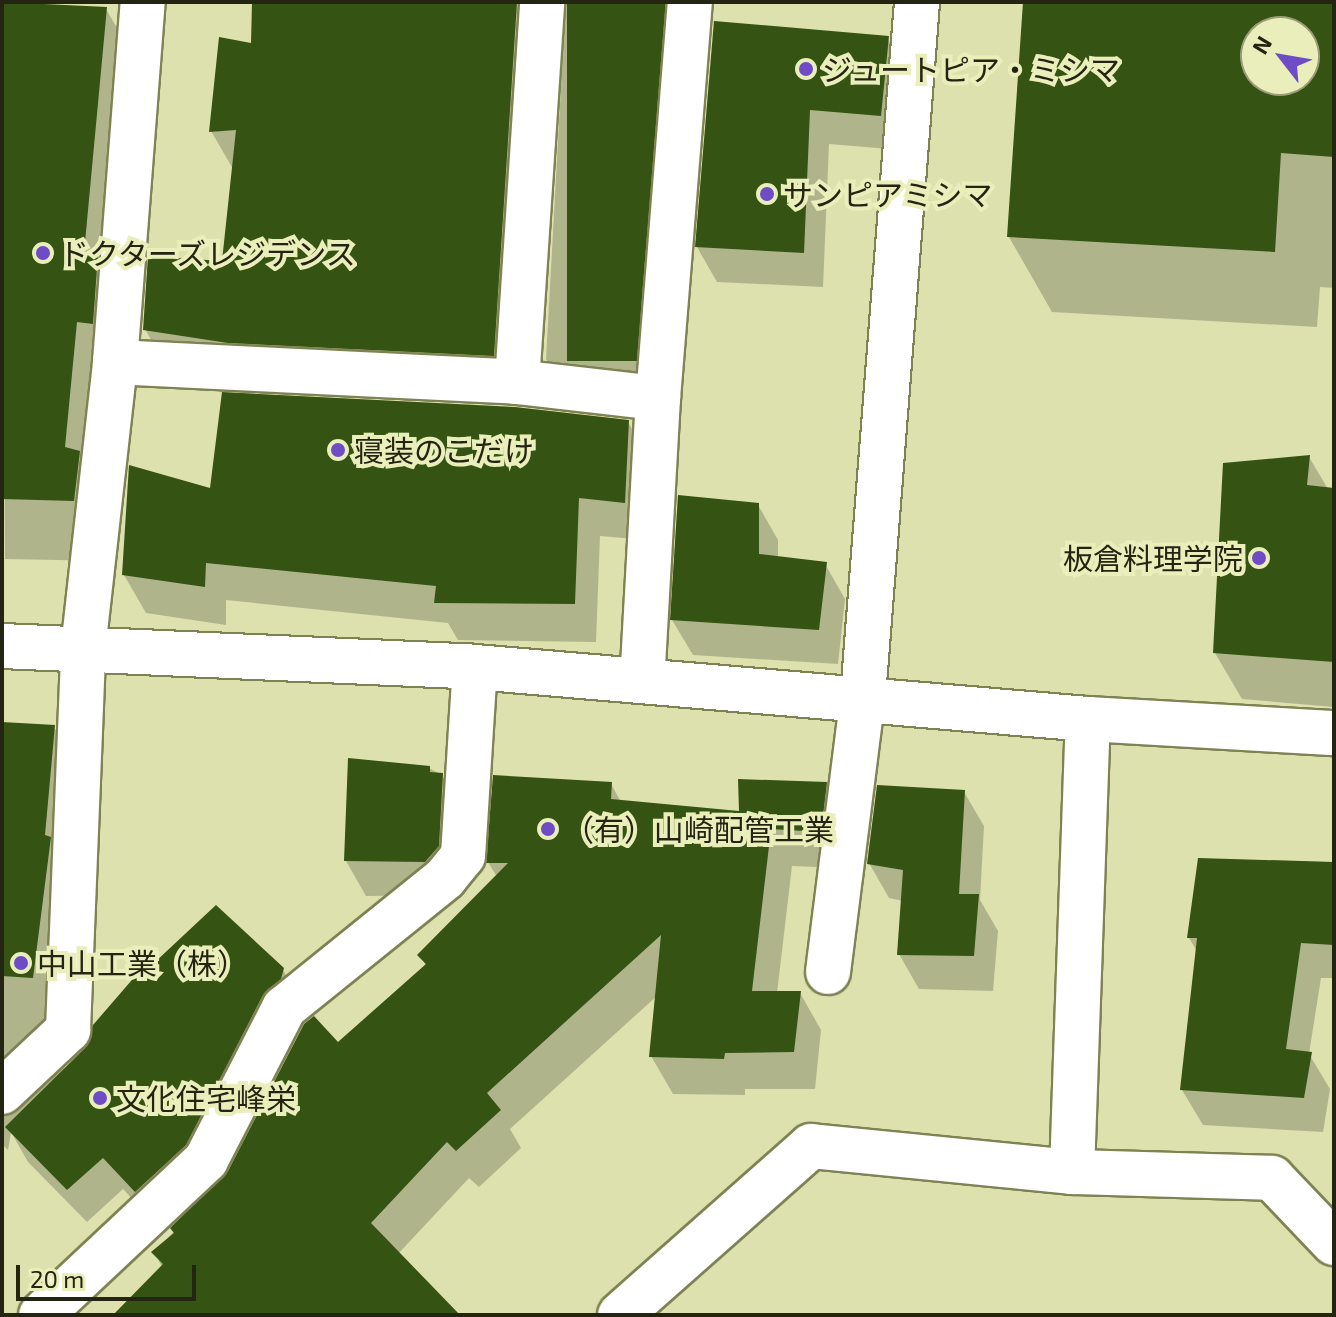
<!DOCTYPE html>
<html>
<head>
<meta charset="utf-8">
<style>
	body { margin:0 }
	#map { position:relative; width:1336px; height:1317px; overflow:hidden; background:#dde1ae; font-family:"Exo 2","Noto Sans JP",sans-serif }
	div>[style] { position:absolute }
	.shadow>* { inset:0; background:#0003 }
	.building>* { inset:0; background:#355312; transform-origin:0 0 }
	.roads { filter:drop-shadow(2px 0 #7f8253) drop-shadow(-2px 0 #7f8253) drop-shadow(0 2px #7f8253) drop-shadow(0 -2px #7f8253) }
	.minor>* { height:44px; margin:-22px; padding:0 22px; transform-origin:22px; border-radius:22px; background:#fff }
	.dots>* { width:22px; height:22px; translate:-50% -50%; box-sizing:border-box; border:4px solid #eaeebb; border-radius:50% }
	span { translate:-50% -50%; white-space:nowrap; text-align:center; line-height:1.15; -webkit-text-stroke:8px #eaeebb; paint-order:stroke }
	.poi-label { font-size:30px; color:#232411 }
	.left { translate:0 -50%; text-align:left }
	.right { translate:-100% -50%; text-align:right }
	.frame { position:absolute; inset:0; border:4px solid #232411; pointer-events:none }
	.north { position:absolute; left:1240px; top:16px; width:80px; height:80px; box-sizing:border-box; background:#eaeebb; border:2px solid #9a9d77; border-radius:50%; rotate:301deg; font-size:22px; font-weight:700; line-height:32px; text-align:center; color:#232411 }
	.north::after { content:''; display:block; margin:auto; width:28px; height:36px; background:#6d4cc5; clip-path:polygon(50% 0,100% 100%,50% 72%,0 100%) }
	.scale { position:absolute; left:16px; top:1265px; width:180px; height:36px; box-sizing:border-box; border:4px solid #232411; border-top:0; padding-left:10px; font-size:24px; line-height:28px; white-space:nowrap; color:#232411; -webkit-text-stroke:6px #eaeebb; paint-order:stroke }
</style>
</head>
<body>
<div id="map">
	<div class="shadow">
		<div style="clip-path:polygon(254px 2px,674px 2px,654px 407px,567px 397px,546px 359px,565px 14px,543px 25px,514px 393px,166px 367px,145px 329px,224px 263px,233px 169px,211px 131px,253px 45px)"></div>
		<div style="clip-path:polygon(evenodd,1025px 2px,1334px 2px,1334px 288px,1320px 287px,1317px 327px,1052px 312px,1009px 237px,1025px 2px,1256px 32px,1304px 32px,1304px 80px,1256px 80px,1256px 32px)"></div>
		<div style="clip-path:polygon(106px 9px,141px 70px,109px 561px,5px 559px,2px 19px)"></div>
		<div style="clip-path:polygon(715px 23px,887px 38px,908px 73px,901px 150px,829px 144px,823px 287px,717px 282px,697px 247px)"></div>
		<div style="clip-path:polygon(628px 422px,650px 460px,646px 540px,600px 536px,596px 642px,458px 640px,448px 623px,226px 600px,226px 625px,146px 613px,124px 575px,212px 490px)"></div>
		<div style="clip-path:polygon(1309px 457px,1328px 489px,1334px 490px,1334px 707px,1242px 699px,1215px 653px)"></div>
		<div style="clip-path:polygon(758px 505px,778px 540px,778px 558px,825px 564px,845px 599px,838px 664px,693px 655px,672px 620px)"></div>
		<div style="clip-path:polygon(2px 724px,54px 727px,84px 779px,64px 1072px,154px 966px,283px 970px,302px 1003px,155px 1224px,123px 1189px,87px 1222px,28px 1162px,11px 1132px,8px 1150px,2px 1144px)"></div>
		<div style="clip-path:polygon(429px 768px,442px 775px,462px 810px,447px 895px,366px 896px,346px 861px)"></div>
		<div style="clip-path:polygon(611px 784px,621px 802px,741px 813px,826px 784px,847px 821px,841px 868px,792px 866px,777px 993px,800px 993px,821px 1030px,815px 1089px,745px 1089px,745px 1095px,673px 1094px,651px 1056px,658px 995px,510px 1129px,521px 1148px,479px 1187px,469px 1178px,398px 1254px,457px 1315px,116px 1315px,162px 1267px,154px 1252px,230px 1173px,338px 1045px,426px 966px,420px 955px,497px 877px,488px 862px)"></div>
		<div style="clip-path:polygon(964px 792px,984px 826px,980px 900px,998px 931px,993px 991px,919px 989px,899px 954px,903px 901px,889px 898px,869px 863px)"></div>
		<div style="clip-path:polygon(1334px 864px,1334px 978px,1321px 978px,1309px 1054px,1330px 1089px,1323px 1132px,1203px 1125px,1182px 1090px,1198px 953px,1189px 938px)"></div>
	</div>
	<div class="building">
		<div style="clip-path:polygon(2px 2px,107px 7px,84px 253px,98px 254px,93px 324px,77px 322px,65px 447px,80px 451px,74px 501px,2px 499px)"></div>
		<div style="clip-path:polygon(252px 2px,517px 2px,494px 356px,228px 343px,143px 330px,148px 256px,222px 261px,236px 130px,209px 132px,219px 37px,251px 43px)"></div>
		<div style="left:567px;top:2px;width:98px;height:359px"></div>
		<div style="clip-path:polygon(evenodd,1023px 2px,1334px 2px,1334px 157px,1281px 153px,1275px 252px,1007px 237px,1023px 2px,1256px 32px,1304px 32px,1304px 80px,1256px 80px,1256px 32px)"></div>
		<div style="clip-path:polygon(714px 21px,889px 36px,881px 116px,810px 110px,804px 253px,695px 247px)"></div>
		<div style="clip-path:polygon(222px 392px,515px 407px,629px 420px,625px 503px,579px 498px,575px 604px,434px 603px,436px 586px,206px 563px,205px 587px,122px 575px,129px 465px,210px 488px)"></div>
		<div style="clip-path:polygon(1310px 455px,1307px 485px,1334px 488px,1334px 662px,1213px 653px,1223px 463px)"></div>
		<div style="clip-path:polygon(678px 495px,759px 503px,759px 554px,827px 562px,819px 630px,670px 620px)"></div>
		<div style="clip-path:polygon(2px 722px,55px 725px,45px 835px,51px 837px,33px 978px,2px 976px)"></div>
		<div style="clip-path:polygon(348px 758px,430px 766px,430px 772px,443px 773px,439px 846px,425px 862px,344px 861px)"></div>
		<div style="clip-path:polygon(493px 775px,612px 782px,611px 799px,739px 811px,738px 779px,827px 782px,821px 832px,771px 829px,752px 991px,801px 991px,794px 1052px,725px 1053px,724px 1059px,649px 1057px,661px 935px,487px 1093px,501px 1110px,456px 1151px,447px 1142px,371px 1223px,460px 1315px,113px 1315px,163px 1264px,151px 1252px,174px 1233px,170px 1228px,228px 1171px,304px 1024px,314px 1016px,338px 1042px,426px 964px,417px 955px,508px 863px,486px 863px)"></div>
		<div style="clip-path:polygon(877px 785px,965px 790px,959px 894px,979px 894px,974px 956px,897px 955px,903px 870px,867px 864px)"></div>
		<div style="clip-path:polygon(1198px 858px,1334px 862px,1334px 945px,1301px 943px,1286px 1049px,1312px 1052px,1304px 1098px,1180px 1090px,1197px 938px,1187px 938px)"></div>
		<div style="clip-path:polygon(216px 905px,284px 968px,281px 979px,262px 997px,186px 1145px,135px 1192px,103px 1158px,67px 1190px,5px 1127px,85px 1048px,93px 1025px,150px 959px,154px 963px)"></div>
	</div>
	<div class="roads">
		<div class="minor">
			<div style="left:115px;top:362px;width:402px;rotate:2.8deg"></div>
			<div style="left:517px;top:382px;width:381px;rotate:-86.2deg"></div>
			<div style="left:517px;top:382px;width:142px;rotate:6.5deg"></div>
			<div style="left:658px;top:398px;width:282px;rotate:93.2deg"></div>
			<div style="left:658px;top:398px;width:397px;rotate:-85.4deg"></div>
			<div style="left:2px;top:646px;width:473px;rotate:2.5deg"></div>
			<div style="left:475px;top:667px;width:615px;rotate:4.85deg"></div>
			<div style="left:1088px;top:719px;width:246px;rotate:3.3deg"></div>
			<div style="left:828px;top:972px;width:278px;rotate:-82.8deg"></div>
			<div style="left:863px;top:696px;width:696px;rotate:-85.55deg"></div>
			<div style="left:2px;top:1092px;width:91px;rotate:-43.2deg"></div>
			<div style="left:68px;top:1030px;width:381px;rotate:-87.7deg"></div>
			<div style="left:83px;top:649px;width:289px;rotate:-83.6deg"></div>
			<div style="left:115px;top:362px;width:361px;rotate:-85.6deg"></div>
			<div style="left:1072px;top:1172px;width:200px;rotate:1.7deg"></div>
			<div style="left:1272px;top:1178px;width:90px;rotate:46.4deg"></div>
			<div style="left:41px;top:1315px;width:226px;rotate:-43.2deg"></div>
			<div style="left:206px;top:1160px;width:171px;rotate:-62.8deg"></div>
			<div style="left:284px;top:1008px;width:207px;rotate:-38.9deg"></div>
			<div style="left:445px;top:878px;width:28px;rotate:-51deg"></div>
			<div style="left:463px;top:856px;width:189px;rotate:-86.4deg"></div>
			<div style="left:620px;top:1315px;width:255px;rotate:-41.5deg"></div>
			<div style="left:811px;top:1146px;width:262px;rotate:5.7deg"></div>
			<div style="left:1072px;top:1172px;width:453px;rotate:-88deg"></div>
		</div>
	</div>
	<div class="dots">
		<div style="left:806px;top:69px;background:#6d4cc5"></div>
		<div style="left:767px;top:194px;background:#6d4cc5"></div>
		<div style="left:43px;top:253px;background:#6d4cc5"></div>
		<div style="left:338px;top:450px;background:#6d4cc5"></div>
		<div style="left:1259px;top:558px;background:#6d4cc5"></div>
		<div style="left:548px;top:829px;background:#6d4cc5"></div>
		<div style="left:21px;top:963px;background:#6d4cc5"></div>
		<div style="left:100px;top:1098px;background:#6d4cc5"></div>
	</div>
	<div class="poi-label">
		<span class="left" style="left:822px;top:69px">ジュートピア・ミシマ</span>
		<span class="left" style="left:783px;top:194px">サンピアミシマ</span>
		<span class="left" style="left:59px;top:253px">ドクターズレジデンス</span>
		<span class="left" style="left:354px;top:450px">寝装のこだけ</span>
		<span class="right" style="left:1243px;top:558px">板倉料理学院</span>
		<span class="left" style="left:564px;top:829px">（有）山崎配管工業</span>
		<span class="left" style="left:37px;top:963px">中山工業（株）</span>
		<span class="left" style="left:116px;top:1098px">文化住宅峰栄</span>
	</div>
	<div class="frame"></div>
	<div class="north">N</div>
	<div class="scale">20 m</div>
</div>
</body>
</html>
